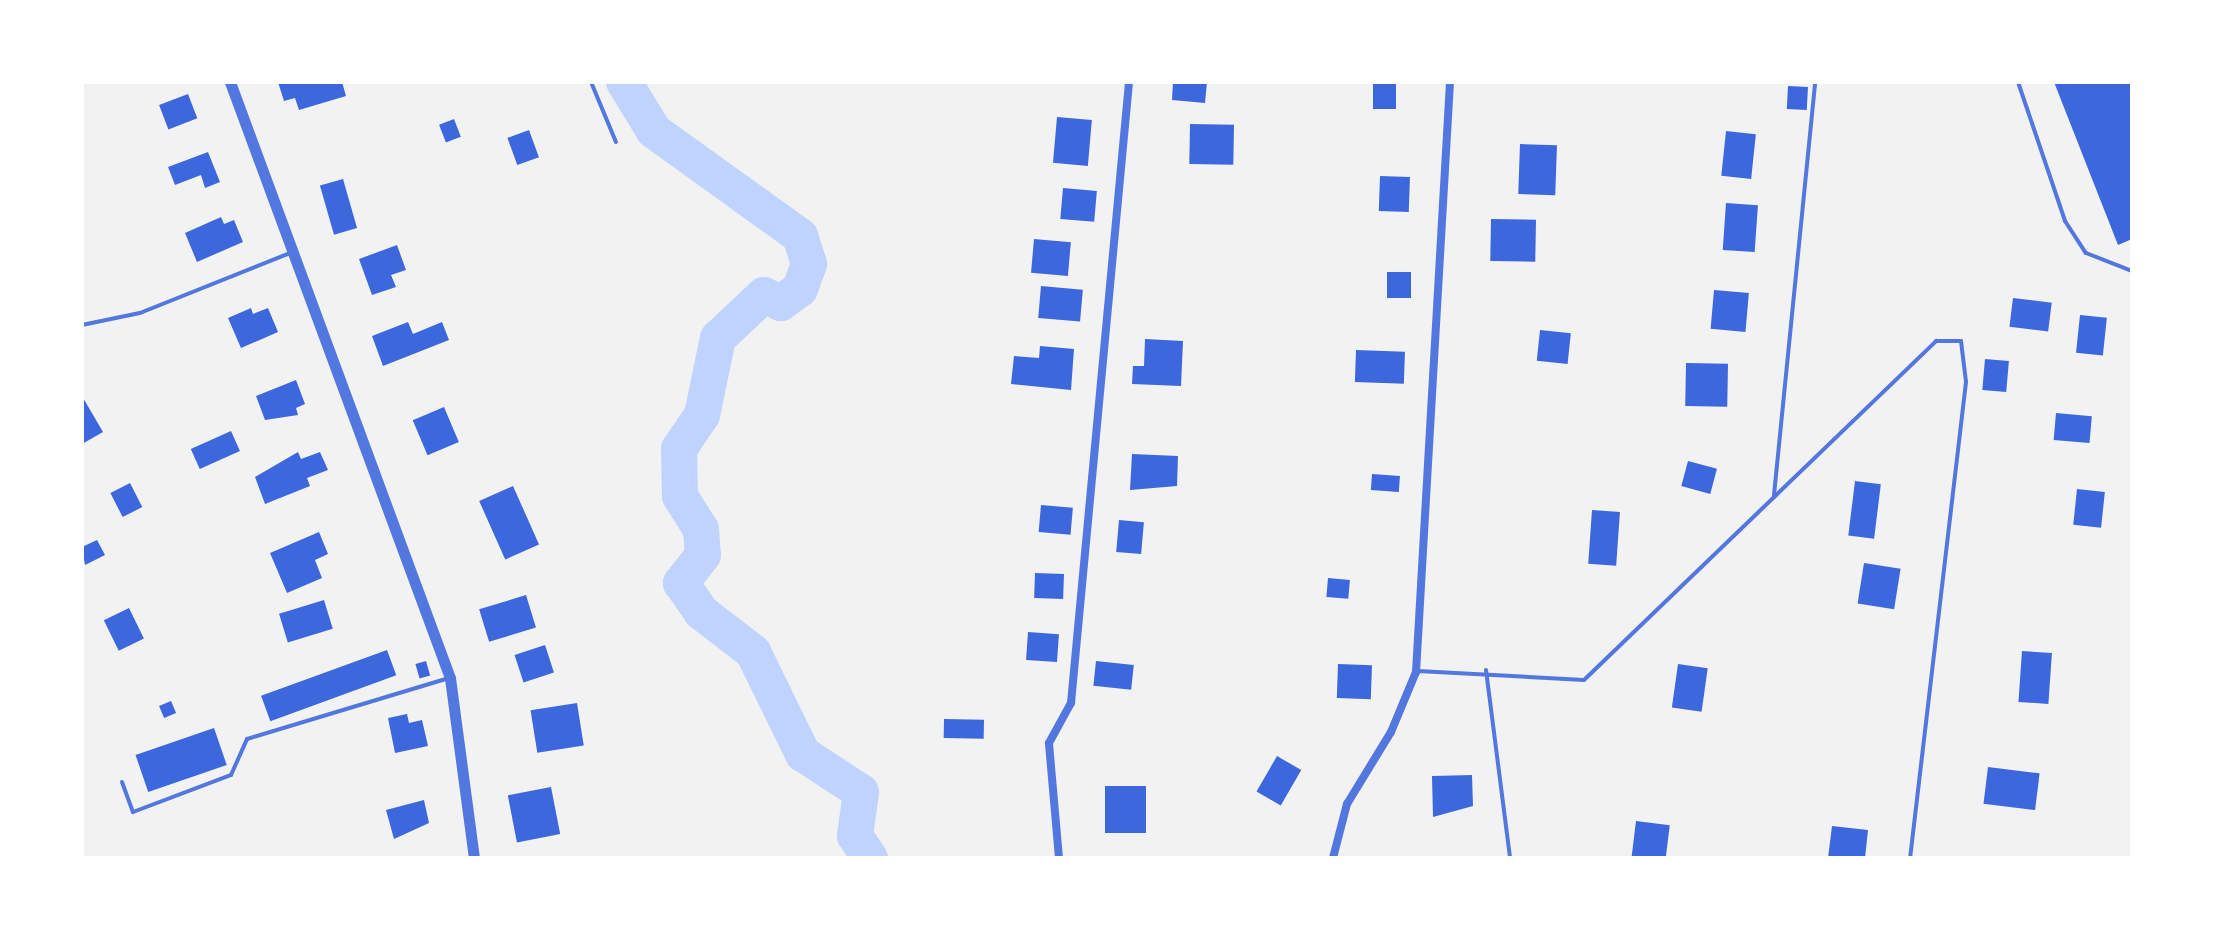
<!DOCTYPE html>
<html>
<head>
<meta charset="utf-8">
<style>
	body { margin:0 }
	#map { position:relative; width:2214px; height:940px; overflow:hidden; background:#f2f2f2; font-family:Raleway,sans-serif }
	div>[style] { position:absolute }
	.river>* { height:36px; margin:-18px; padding:0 18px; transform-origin:18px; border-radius:18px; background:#bfd3fe }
	.building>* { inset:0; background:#3d67dc; transform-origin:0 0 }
	.service>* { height:4px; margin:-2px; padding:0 2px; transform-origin:2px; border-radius:2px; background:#5277de }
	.minor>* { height:8px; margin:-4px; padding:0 4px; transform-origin:4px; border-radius:4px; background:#5277de }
	.tertiary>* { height:11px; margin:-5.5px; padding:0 5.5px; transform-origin:5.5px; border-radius:5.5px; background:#5277de }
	span { translate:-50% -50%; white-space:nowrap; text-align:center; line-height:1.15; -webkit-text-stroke:6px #fff; paint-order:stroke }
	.frame { position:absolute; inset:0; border:84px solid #fff; pointer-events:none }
</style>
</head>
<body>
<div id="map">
	<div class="river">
		<div style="left:624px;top:82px;width:57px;rotate:58.5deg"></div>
		<div style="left:654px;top:131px;width:180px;rotate:35.7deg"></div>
		<div style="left:800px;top:236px;width:29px;rotate:72deg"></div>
		<div style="left:809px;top:264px;width:27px;rotate:110deg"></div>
		<div style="left:800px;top:289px;width:24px;rotate:144deg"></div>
		<div style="left:781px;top:303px;width:19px;rotate:-155deg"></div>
		<div style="left:764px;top:295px;width:63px;rotate:136.9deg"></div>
		<div style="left:718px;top:338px;width:79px;rotate:101.7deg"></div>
		<div style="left:702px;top:415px;width:41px;rotate:124.1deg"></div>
		<div style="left:679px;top:449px;width:47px;rotate:88.8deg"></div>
		<div style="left:680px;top:496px;width:39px;rotate:58deg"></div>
		<div style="left:701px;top:529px;width:26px;rotate:86deg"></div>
		<div style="left:703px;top:555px;width:36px;rotate:128deg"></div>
		<div style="left:681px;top:583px;width:35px;rotate:55deg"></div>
		<div style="left:701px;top:612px;width:66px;rotate:37.6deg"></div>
		<div style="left:753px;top:652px;width:114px;rotate:63.9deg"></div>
		<div style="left:803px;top:754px;width:69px;rotate:33.2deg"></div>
		<div style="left:861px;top:792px;width:44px;rotate:97.8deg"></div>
		<div style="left:855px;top:836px;width:27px;rotate:56deg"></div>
	</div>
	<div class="building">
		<div style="clip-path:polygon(278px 82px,342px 82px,346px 96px,299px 110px,295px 98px,284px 101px)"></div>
		<div style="clip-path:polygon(1173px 82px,1207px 82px,1205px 103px,1172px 100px)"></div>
		<div style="left:1373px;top:82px;width:23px;height:27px"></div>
		<div style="clip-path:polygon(2054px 82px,2132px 82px,2132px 239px,2118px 245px)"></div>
		<div style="left:1788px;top:86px;width:20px;height:23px;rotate:3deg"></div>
		<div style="left:188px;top:94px;width:26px;height:31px;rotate:69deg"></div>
		<div style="left:1057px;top:117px;width:35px;height:46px;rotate:5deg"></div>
		<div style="left:454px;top:119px;width:19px;height:16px;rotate:69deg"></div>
		<div style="left:1190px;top:124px;width:44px;height:40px;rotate:1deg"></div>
		<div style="left:529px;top:130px;width:29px;height:23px;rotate:70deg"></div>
		<div style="left:1726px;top:131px;width:30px;height:45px;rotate:6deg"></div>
		<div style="left:1520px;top:144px;width:37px;height:50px;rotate:2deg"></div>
		<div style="clip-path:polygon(208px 152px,220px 182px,205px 188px,201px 175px,175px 185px,168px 167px)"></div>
		<div style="left:1380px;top:176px;width:30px;height:35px;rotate:2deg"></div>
		<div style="left:343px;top:179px;width:51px;height:24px;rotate:74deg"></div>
		<div style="left:1063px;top:188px;width:34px;height:31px;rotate:5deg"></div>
		<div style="left:1726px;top:203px;width:32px;height:47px;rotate:4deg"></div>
		<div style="clip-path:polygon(221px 217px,224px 224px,234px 220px,243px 242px,197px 262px,185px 233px)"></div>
		<div style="left:1491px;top:219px;width:45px;height:42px;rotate:1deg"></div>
		<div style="left:1034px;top:239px;width:37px;height:34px;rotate:5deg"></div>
		<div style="clip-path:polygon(397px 245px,406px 270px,391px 275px,396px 287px,372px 295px,359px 259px)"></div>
		<div style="left:1387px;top:272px;width:24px;height:26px"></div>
		<div style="left:1041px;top:286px;width:42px;height:32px;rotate:5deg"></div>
		<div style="left:1714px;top:290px;width:35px;height:39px;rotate:5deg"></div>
		<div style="left:2013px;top:298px;width:39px;height:29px;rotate:7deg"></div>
		<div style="clip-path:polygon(251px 308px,253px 314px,268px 308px,278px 332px,241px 348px,228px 318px)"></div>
		<div style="left:2080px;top:315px;width:27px;height:38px;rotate:6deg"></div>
		<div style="clip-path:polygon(408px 322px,413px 334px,442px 322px,449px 340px,383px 366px,372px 336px)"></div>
		<div style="left:1540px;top:330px;width:31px;height:31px;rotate:6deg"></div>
		<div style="clip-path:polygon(1145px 339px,1183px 341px,1181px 386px,1132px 384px,1133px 366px,1144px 366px)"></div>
		<div style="clip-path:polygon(1040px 346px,1074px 349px,1071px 390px,1011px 384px,1014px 356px,1039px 358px)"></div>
		<div style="left:1356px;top:350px;width:49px;height:32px;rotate:2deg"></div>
		<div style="left:1985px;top:359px;width:24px;height:31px;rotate:5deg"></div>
		<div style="left:1686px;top:363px;width:42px;height:43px;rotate:1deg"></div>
		<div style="clip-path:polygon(296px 380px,305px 404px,296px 408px,298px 415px,265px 420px,256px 396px)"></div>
		<div style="clip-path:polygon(82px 396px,103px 432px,82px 444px)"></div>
		<div style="left:444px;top:407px;width:38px;height:34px;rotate:67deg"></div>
		<div style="left:2056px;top:413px;width:36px;height:27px;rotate:5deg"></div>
		<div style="left:231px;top:431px;width:22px;height:44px;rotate:66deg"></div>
		<div style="clip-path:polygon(298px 452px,301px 459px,320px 452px,328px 470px,307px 478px,310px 486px,265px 504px,255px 477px)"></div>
		<div style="clip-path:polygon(1132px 454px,1178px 456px,1177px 486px,1130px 490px)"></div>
		<div style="left:1688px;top:461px;width:30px;height:26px;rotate:15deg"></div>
		<div style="left:1372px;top:474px;width:28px;height:16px;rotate:4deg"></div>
		<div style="left:1855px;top:481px;width:26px;height:55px;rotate:7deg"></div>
		<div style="left:130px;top:483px;width:27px;height:22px;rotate:63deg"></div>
		<div style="left:513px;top:486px;width:64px;height:37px;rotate:66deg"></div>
		<div style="left:2077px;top:489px;width:28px;height:36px;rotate:6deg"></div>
		<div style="left:1041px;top:505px;width:32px;height:27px;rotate:5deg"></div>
		<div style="left:1592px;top:510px;width:28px;height:54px;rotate:4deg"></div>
		<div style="left:1119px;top:520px;width:25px;height:32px;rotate:5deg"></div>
		<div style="clip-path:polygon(319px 532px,328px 554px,315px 560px,322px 578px,287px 593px,270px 553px)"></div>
		<div style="clip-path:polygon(97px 540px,105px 555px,85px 565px,82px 547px)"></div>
		<div style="left:1864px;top:563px;width:37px;height:41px;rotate:9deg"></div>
		<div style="left:1035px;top:573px;width:29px;height:25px;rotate:2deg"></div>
		<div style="left:1328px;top:578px;width:22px;height:19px;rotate:5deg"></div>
		<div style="left:526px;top:595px;width:34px;height:49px;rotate:73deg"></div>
		<div style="left:324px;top:600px;width:30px;height:47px;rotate:73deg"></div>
		<div style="left:129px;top:608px;width:34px;height:28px;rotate:64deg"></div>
		<div style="left:1028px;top:632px;width:31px;height:28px;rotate:4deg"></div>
		<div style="left:545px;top:645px;width:29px;height:32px;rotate:72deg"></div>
		<div style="left:387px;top:650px;width:27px;height:134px;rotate:70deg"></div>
		<div style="left:2022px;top:651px;width:30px;height:51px;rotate:4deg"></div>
		<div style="left:426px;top:661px;width:15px;height:11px;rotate:74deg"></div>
		<div style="left:1096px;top:661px;width:38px;height:25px;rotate:6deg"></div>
		<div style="left:1338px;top:664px;width:34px;height:34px;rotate:2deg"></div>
		<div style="left:1678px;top:664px;width:30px;height:44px;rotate:8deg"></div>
		<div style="left:171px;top:701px;width:13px;height:13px;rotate:67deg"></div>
		<div style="left:577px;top:703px;width:43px;height:47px;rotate:81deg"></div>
		<div style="clip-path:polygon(407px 714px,409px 723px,422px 720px,428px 746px,395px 753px,388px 718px)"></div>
		<div style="left:944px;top:719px;width:40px;height:19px;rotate:1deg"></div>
		<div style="left:214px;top:728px;width:39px;height:83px;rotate:71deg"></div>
		<div style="left:1277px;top:756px;width:28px;height:41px;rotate:30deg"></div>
		<div style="left:1988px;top:767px;width:52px;height:37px;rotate:7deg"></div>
		<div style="clip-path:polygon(1472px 775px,1473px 806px,1433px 817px,1432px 776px)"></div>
		<div style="left:1105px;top:786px;width:41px;height:47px"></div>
		<div style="left:551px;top:787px;width:48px;height:44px;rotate:79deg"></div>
		<div style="clip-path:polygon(424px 800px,429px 823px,394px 839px,386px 810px)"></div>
		<div style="left:1636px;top:821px;width:34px;height:37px;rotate:7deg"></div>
		<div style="clip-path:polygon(1832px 826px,1868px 830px,1865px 858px,1828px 858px)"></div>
	</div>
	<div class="service">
		<div style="left:591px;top:82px;width:65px;rotate:67.4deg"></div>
		<div style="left:2018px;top:82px;width:147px;rotate:71.3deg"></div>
		<div style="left:2065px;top:221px;width:38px;rotate:57deg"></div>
		<div style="left:2086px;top:253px;width:49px;rotate:21.4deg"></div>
		<div style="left:82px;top:325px;width:59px;rotate:-11.7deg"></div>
		<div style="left:140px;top:313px;width:162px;rotate:-21.8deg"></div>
		<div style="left:1774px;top:495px;width:415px;rotate:-84.3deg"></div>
		<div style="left:1486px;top:670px;width:190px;rotate:82.7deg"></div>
		<div style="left:1418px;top:671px;width:166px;rotate:3.1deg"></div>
		<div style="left:1584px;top:680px;width:489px;rotate:-43.9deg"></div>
		<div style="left:1936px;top:341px;width:25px"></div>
		<div style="left:1961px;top:341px;width:41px;rotate:83deg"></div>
		<div style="left:1966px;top:382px;width:479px;rotate:96.7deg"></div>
		<div style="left:122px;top:782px;width:32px;rotate:70deg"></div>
		<div style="left:133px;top:812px;width:105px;rotate:-20.7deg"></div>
		<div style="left:231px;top:775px;width:39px;rotate:-66deg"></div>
		<div style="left:247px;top:739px;width:211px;rotate:-16.8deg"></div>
	</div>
	<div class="minor">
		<div style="left:1059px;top:858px;width:115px;rotate:-95deg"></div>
		<div style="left:1049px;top:743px;width:46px;rotate:-61.2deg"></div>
		<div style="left:1071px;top:703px;width:624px;rotate:-84.66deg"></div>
		<div style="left:1333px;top:858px;width:56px;rotate:-75.5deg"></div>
		<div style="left:1347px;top:804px;width:84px;rotate:-58.6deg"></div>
		<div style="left:1391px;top:732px;width:65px;rotate:-67.4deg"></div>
		<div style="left:1416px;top:672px;width:591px;rotate:-86.7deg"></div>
	</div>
	<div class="tertiary">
		<div style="left:230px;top:82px;width:635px;rotate:69.74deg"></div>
		<div style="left:450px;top:678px;width:182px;rotate:82.4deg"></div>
	</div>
	<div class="frame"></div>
</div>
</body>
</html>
